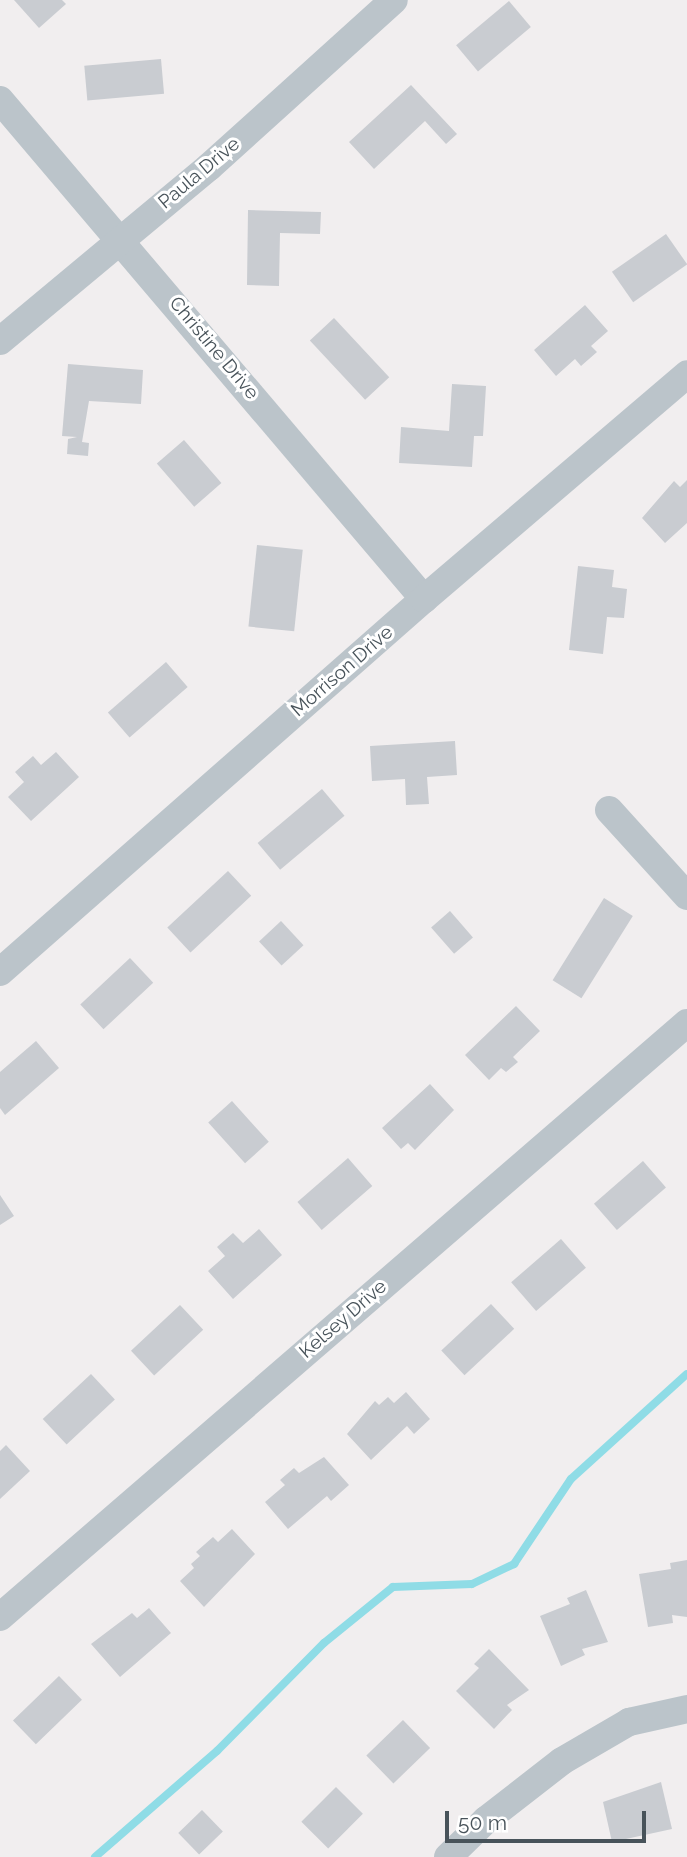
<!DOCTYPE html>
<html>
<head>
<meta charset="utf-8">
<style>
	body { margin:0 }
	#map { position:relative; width:687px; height:1857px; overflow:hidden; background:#f1eeef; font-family:Raleway,sans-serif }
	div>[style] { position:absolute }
	.stream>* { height:8px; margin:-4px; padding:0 4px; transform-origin:4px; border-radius:4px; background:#8fdce6 }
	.building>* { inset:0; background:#c9ccd1; transform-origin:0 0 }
	.minor>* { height:28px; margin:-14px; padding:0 14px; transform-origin:14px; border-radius:14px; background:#bbc4ca }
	span { translate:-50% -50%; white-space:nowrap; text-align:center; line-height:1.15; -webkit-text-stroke:6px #fff; paint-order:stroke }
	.street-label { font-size:19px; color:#48535a }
	.scale { position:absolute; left:445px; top:1811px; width:201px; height:32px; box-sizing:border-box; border:4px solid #48535a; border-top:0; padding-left:9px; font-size:21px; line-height:24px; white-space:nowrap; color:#48535a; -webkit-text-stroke:5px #fff; paint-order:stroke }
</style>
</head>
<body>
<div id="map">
	<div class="stream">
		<div style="left:95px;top:1857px;width:162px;rotate:-41deg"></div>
		<div style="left:217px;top:1751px;width:152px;rotate:-45.3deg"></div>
		<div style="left:324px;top:1643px;width:89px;rotate:-39.1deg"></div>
		<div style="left:393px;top:1587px;width:79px;rotate:-2.2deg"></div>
		<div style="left:472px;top:1584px;width:47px;rotate:-25.5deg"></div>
		<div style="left:514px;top:1564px;width:102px;rotate:-56.2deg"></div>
		<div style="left:571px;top:1479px;width:156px;rotate:-42.2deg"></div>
	</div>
	<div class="building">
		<div style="clip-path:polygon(14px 0,62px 0,66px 4px,39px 28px)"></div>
		<div style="left:509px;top:1px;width:34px;height:69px;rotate:50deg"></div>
		<div style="left:161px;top:59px;width:35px;height:77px;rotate:85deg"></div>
		<div style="clip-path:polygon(411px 85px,457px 134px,446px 144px,425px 121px,374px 169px,349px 142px)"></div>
		<div style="clip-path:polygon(248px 210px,321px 212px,320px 234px,280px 233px,279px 286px,247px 285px)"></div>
		<div style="left:666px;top:234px;width:37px;height:66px;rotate:55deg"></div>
		<div style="clip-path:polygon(585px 305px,608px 331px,591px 346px,597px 352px,581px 366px,575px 359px,556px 376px,534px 350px)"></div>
		<div style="left:334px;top:318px;width:81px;height:33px;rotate:47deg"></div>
		<div style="clip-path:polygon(68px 364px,143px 370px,141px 404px,89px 401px,82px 442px,89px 443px,88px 456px,67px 454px,68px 439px,77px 437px,62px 436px)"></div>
		<div style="clip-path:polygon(452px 384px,486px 386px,483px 436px,474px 436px,472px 467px,399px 463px,401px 427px,449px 431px)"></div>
		<div style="left:184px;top:440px;width:57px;height:36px;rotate:49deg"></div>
		<div style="clip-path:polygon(687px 480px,687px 523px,665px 543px,642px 518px,674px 481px,680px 487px)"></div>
		<div style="left:257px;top:545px;width:46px;height:82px;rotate:6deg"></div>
		<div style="clip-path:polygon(578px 566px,614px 570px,612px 587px,627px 589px,624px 618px,607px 617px,603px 654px,569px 650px)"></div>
		<div style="left:166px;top:662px;width:33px;height:77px;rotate:49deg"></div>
		<div style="clip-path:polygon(455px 741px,457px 775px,427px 777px,429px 804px,406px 805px,405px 779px,372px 781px,370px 746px)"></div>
		<div style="clip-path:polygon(56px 752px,79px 777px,31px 821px,8px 797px,24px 782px,15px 772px,33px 756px,41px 765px)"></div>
		<div style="left:322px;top:789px;width:35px;height:84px;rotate:50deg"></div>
		<div style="left:228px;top:871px;width:34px;height:83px;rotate:47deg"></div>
		<div style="left:604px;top:898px;width:34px;height:97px;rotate:32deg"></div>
		<div style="left:450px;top:911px;width:35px;height:25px;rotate:49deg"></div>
		<div style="left:281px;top:921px;width:33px;height:30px;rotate:47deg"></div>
		<div style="left:130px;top:958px;width:34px;height:68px;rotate:47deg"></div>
		<div style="clip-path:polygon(516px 1006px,540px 1031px,513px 1057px,518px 1062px,506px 1072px,501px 1068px,489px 1080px,465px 1055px)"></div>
		<div style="clip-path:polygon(36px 1041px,59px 1068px,5px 1115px,0 1108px,0 1072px)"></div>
		<div style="clip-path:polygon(430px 1084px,454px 1110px,415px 1150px,408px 1143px,401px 1149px,382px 1128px)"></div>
		<div style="left:232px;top:1101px;width:55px;height:32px;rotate:48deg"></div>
		<div style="left:348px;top:1158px;width:37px;height:67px;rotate:49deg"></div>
		<div style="left:643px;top:1161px;width:35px;height:65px;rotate:49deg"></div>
		<div style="clip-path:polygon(0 1195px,14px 1216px,0 1225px)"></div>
		<div style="clip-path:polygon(259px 1229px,282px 1255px,233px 1299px,208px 1271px,225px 1256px,217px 1247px,233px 1233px,243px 1243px)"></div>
		<div style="left:561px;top:1239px;width:38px;height:66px;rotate:49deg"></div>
		<div style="left:491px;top:1304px;width:34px;height:68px;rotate:47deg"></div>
		<div style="left:180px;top:1305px;width:34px;height:67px;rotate:47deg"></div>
		<div style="left:91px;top:1374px;width:35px;height:66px;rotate:47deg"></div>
		<div style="clip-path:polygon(406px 1392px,430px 1419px,414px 1434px,407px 1426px,371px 1460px,347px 1434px,375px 1401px,379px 1405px,388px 1397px,394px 1403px)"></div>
		<div style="clip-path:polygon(6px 1445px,30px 1471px,0 1499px,0 1451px)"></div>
		<div style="clip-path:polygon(324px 1457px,349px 1485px,331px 1501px,327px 1496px,288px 1529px,265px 1502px,285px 1485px,280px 1480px,294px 1468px,299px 1473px)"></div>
		<div style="clip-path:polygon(232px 1529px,255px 1554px,204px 1607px,180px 1581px,194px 1568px,191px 1564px,200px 1556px,196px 1552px,213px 1537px,218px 1542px)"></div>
		<div style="clip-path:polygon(687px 1560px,687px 1617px,672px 1615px,673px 1623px,648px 1627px,639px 1574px,671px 1569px,670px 1563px)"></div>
		<div style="clip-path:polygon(586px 1590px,608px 1642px,582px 1649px,585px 1655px,561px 1666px,540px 1616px,570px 1604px,567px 1598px)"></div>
		<div style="clip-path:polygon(149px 1608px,171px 1633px,120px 1677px,91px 1644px,132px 1613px,137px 1618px)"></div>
		<div style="clip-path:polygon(489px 1649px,529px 1690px,507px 1705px,512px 1710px,494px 1729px,456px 1691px,479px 1668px,474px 1664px)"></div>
		<div style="left:59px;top:1676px;width:33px;height:64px;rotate:46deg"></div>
		<div style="left:403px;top:1720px;width:39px;height:51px;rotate:46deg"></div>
		<div style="clip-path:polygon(661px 1782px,672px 1829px,612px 1842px,603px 1802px)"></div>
		<div style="left:336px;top:1787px;width:38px;height:49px;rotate:45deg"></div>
		<div style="left:202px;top:1810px;width:30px;height:33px;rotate:46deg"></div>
	</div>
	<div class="minor">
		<div style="left:0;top:100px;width:655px;rotate:49.65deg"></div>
		<div style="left:0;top:341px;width:272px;rotate:-39.8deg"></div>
		<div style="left:209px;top:167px;width:249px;rotate:-42.1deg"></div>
		<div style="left:609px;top:810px;width:116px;rotate:47.8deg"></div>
		<div style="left:0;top:972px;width:565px;rotate:-41.34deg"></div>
		<div style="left:424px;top:599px;width:346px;rotate:-40.5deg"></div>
		<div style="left:0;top:1617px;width:908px;rotate:-40.85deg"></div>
		<div style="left:448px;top:1857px;width:53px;rotate:-44.2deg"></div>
		<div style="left:486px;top:1820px;width:96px;rotate:-37.8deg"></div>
		<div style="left:562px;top:1761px;width:78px;rotate:-30.2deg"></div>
		<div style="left:629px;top:1722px;width:59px;rotate:-12.6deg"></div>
	</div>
	<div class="street-label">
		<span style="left:199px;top:173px;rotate:-40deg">Paula Drive</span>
		<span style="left:214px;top:348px;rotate:50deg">Christine Drive</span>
		<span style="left:342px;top:671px;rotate:-41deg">Morrison Drive</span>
		<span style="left:343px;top:1319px;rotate:-41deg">Kelsey Drive</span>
	</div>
	<div class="scale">50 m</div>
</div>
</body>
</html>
